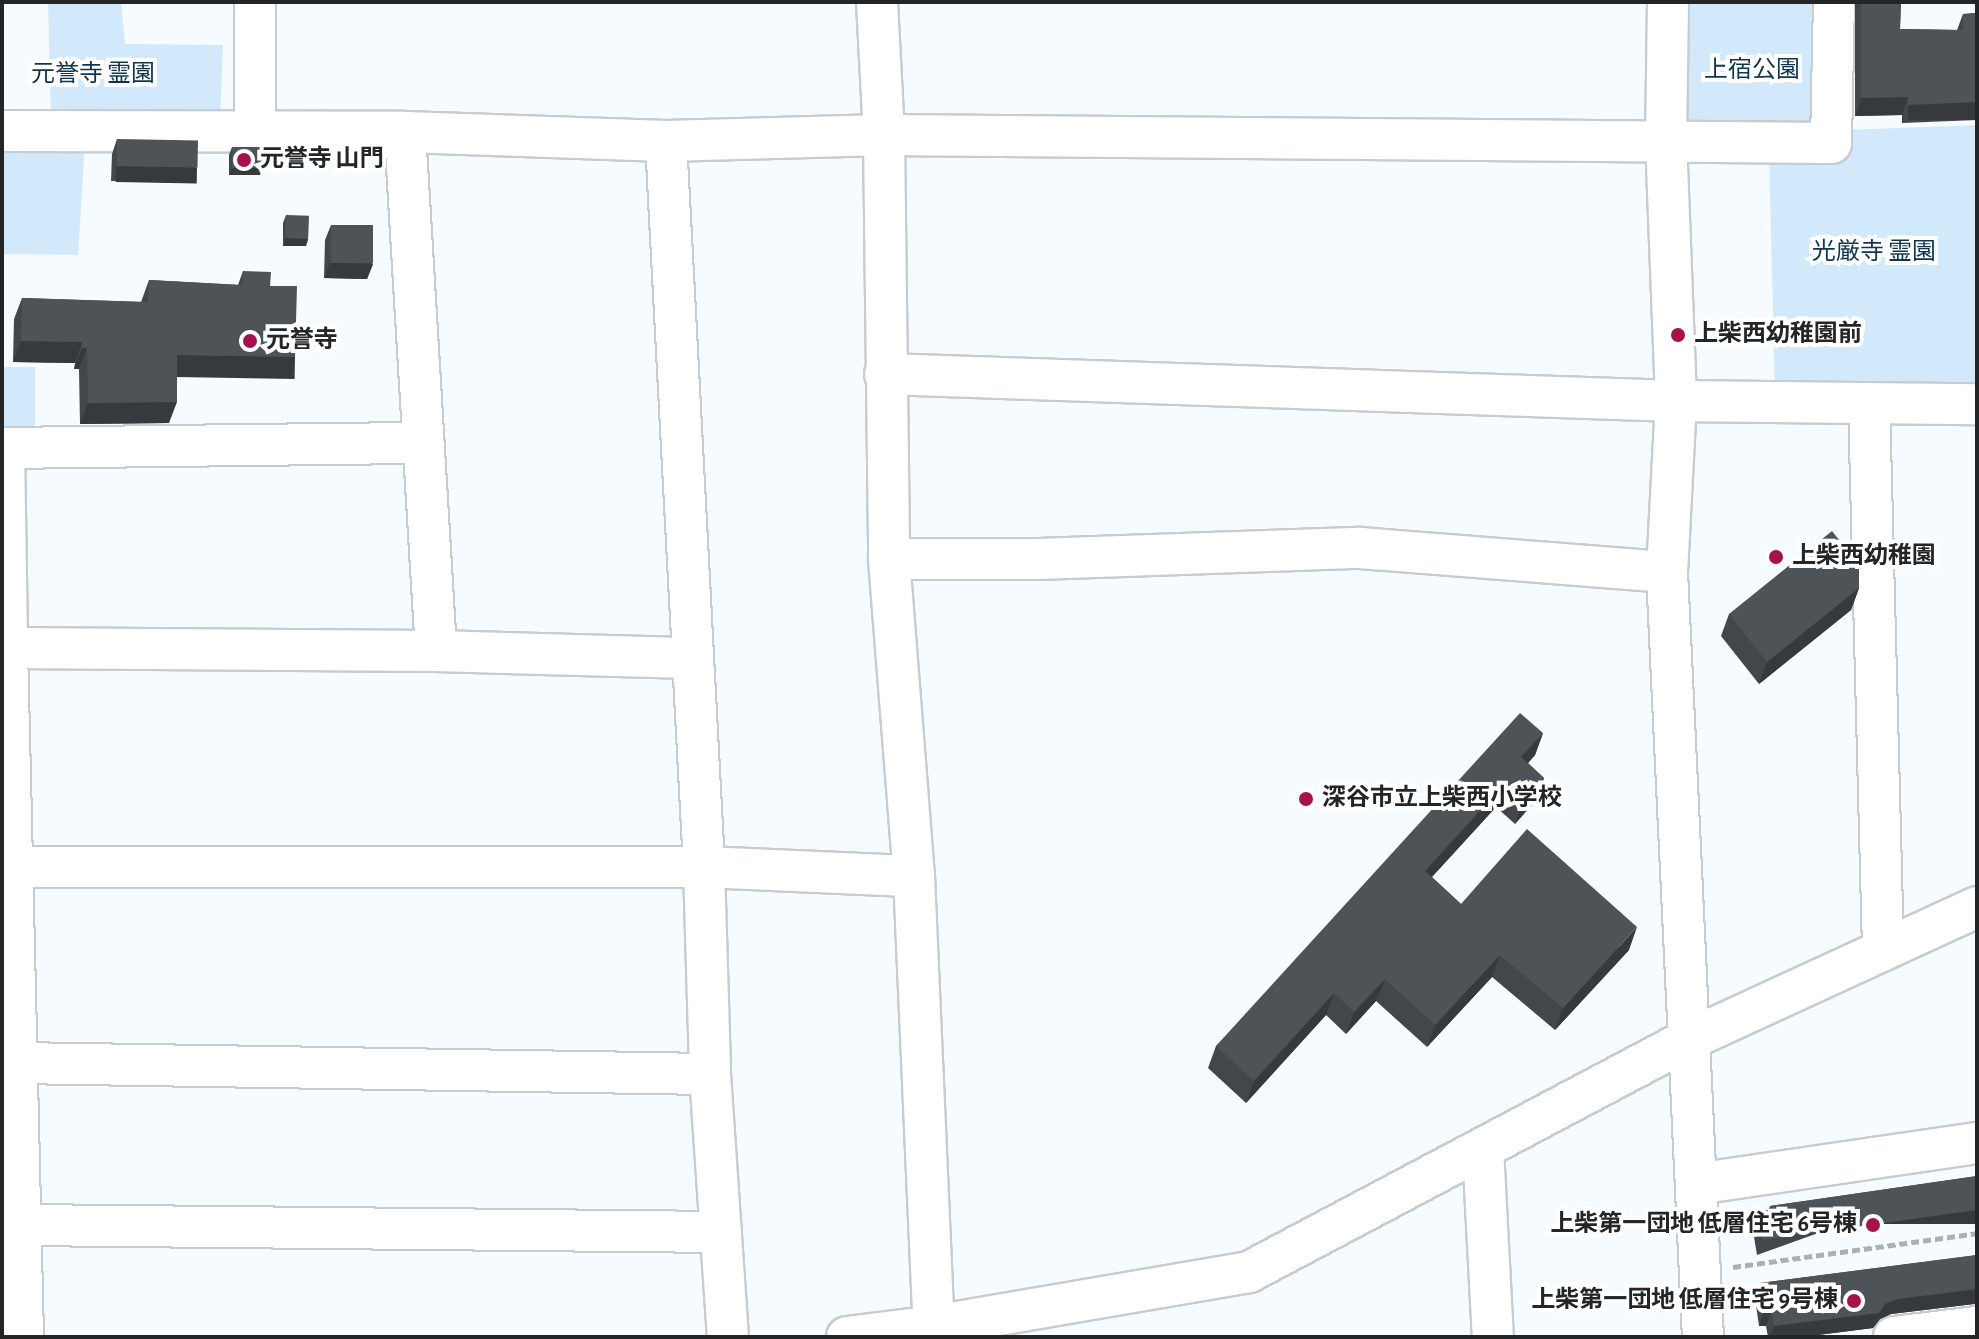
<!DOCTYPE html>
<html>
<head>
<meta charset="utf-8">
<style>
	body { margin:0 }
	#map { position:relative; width:1979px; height:1339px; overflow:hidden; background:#f5fbff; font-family:"Alegreya Sans","Noto Sans JP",sans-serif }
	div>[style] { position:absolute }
	.green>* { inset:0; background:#d2e9fb; transform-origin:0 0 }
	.path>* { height:5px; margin-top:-2.5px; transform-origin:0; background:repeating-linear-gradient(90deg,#abb0b3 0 8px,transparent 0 12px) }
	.roads { filter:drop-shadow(2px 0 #c6ccd0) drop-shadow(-2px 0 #c6ccd0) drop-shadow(0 2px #c6ccd0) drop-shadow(0 -2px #c6ccd0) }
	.minor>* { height:40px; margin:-20px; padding:0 20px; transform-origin:20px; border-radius:20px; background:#fff }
	.wall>* { inset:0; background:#43474b }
	.shaded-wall>* { inset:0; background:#373a3d; transform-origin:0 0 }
	.building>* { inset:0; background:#4e5357; transform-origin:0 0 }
	.dots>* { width:22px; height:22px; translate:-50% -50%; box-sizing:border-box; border:4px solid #fff; border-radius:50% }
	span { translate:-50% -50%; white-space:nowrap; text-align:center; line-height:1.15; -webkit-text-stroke:8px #fff; paint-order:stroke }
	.park-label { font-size:24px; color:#0d354e }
	.poi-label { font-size:24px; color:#232526; font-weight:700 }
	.left { translate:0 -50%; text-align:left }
	.right { translate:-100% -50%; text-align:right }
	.frame { position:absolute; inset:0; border:4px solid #232526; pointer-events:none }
</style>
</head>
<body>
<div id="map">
	<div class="green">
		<div style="clip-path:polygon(48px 2px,121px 2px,125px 44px,223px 45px,220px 119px,51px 118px)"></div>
		<div style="left:1667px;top:2px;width:167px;height:137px"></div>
		<div style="clip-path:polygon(1977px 125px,1977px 392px,1775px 391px,1769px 152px,1845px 130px)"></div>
		<div style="clip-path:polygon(2px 144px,85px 144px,78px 255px,4px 254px,2px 270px)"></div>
		<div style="left:2px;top:367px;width:33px;height:67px"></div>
	</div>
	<div class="path">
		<div style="left:1733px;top:1267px;width:246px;rotate:-7.9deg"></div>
	</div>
	<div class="roads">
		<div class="minor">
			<div style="left:877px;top:2px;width:133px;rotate:87deg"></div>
			<div style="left:884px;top:135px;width:424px;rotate:89.3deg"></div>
			<div style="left:889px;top:559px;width:318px;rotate:85.5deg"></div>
			<div style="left:914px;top:876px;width:450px;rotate:87.5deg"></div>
			<div style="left:1668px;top:2px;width:137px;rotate:90.8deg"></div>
			<div style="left:1666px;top:139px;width:262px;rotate:87.8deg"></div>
			<div style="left:1676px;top:401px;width:171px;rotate:93deg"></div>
			<div style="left:1667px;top:572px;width:766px;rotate:87.31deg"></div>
			<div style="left:2px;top:131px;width:403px;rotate:0.1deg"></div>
			<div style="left:405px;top:132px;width:261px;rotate:2deg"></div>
			<div style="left:666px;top:141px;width:218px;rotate:-1.6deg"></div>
			<div style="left:884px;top:135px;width:947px;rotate:0.48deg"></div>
			<div style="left:1831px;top:143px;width:141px;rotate:-88.8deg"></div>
			<div style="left:405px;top:132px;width:520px;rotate:86.58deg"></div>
			<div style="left:255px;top:133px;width:131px;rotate:-90deg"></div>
			<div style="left:666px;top:141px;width:727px;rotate:87deg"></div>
			<div style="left:704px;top:867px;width:207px;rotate:88.3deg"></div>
			<div style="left:710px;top:1074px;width:264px;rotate:86.1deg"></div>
			<div style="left:885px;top:374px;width:791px;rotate:1.95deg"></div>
			<div style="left:1676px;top:401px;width:301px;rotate:0.6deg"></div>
			<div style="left:1869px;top:403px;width:547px;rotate:88.53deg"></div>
			<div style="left:2px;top:448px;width:421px;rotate:-0.7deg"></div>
			<div style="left:4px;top:448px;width:200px;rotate:89.1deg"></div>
			<div style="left:889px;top:559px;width:149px"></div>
			<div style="left:1038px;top:559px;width:322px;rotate:-2deg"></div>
			<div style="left:1360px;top:548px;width:308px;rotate:4.5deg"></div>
			<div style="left:2px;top:867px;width:702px"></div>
			<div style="left:704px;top:867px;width:210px;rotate:2.5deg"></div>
			<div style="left:16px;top:1063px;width:694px;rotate:0.91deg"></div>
			<div style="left:1483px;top:1149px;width:188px;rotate:87deg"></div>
			<div style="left:1696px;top:1184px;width:284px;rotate:-8.3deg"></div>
			<div style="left:21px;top:1225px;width:700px;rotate:0.57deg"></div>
			<div style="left:23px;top:1337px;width:689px;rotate:-91.33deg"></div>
			<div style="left:7px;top:648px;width:429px;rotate:0.4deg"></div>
			<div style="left:436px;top:651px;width:255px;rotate:1.6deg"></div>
			<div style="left:847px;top:1337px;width:88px;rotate:-7.2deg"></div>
			<div style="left:934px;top:1326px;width:320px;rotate:-9.7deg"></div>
			<div style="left:1249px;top:1272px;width:497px;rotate:-27.9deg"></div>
			<div style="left:1688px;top:1040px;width:318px;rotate:-24.7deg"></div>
			<div style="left:1894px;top:1337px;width:84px;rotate:-6.9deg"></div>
		</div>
	</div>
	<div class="wall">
		<div style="clip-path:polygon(1855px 2px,1901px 2px,1900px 29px,1957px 30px,1963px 14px,1977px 13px,1977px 120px,1902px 123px,1902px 115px,1855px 116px)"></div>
		<div style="clip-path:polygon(117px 139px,197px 168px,192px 183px,111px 181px,112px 154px)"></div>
		<div style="clip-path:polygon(232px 147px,262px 167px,260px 175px,229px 175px,229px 155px)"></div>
		<div style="clip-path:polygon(286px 215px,308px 239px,306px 246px,283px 246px,283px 223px)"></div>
		<div style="clip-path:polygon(331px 225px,373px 264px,367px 279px,324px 278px,325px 240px)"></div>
		<div style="clip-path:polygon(243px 271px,270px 286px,295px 357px,287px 378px,177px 376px,169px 423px,80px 424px,79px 369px,74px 369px,75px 363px,13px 362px,14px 319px,22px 298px,141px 302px,149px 280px,238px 285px)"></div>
		<div style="clip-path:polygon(1859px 588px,1851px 610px,1759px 684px,1721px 636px,1729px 614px)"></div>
		<div style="clip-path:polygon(1543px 733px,1535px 755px,1528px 763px,1544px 778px,1536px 800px,1515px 824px,1496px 807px,1432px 877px,1461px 904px,1629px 950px,1555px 1030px,1492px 977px,1427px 1047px,1376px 1001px,1346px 1034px,1326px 1015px,1246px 1103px,1208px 1068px,1216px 1046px)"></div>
		<div style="clip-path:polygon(1977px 1176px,1757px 1255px,1753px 1231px,1759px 1216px,1767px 1215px,1770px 1206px)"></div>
		<div style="clip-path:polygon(1977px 1255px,1977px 1305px,1974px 1304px,1891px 1314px,1880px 1319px,1873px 1328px,1802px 1337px,1768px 1337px,1766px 1326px,1759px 1326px,1755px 1298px,1760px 1283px)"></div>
	</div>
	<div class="shaded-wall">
		<div style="clip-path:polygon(1908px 97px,1902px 115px,1855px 116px,1861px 98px)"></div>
		<div style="left:1977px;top:102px;width:18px;height:69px;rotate:90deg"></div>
		<div style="left:116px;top:166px;width:81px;height:16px;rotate:1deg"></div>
		<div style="clip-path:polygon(262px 167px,260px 175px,229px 175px,232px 168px)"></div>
		<div style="clip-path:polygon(286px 238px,308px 239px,306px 246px,283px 246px)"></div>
		<div style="clip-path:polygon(330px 263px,373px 264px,367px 279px,324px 278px)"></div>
		<div style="clip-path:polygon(21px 341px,82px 342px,75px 363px,13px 362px)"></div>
		<div style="clip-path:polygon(82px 348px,87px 348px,79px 369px,74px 369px)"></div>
		<div style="left:177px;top:355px;width:118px;height:22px;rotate:1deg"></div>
		<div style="clip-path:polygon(177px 402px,169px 423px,80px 424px,88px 403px)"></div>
		<div style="clip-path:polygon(1859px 588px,1851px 610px,1759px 684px,1767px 662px)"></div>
		<div style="clip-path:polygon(1543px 733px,1535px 755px,1513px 780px,1521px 757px)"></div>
		<div style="clip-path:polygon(1544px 778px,1536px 800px,1515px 824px,1523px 801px)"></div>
		<div style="clip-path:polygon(1504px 784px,1496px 807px,1417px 893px,1425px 871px)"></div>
		<div style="clip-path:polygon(1637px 927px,1629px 950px,1555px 1030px,1563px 1008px)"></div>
		<div style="clip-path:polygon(1500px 955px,1492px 977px,1427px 1047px,1435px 1025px)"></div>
		<div style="clip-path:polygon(1385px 979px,1376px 1001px,1346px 1034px,1354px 1012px)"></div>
		<div style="clip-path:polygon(1334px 993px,1326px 1015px,1246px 1103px,1254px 1081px)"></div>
		<div style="left:1977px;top:1210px;width:14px;height:217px;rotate:90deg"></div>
		<div style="clip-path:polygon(1977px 1289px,1977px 1297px,1974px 1304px,1891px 1314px,1880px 1319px,1873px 1328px,1802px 1337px,1770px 1337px,1774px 1326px,1897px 1299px)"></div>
		<div style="clip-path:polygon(1772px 1310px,1766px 1326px,1759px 1326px,1764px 1311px)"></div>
	</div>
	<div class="building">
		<div style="clip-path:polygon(1861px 2px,1901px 2px,1900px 29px,1963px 30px,1963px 14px,1977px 13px,1977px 102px,1908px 105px,1908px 97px,1861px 98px)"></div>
		<div style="left:117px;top:139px;width:81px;height:27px;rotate:1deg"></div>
		<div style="left:232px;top:147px;width:30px;height:21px"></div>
		<div style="left:286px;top:215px;width:23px;height:23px;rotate:2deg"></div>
		<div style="left:331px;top:225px;width:42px;height:38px"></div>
		<div style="clip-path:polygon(243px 271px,271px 272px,270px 286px,297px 286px,295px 357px,177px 355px,177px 402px,88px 403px,87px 348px,82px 348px,82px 342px,21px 341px,22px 298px,148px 302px,149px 280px,243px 285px)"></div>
		<div style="clip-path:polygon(1832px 531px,1859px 565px,1859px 588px,1767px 662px,1729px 614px)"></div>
		<div style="clip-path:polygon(1520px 713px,1543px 733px,1521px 757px,1544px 778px,1523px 801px,1504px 784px,1425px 871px,1461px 904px,1527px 829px,1637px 927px,1563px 1008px,1500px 955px,1435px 1025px,1385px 979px,1354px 1012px,1334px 993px,1254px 1081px,1216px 1046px)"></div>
		<div style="clip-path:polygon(1977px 1176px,1977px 1210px,1762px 1240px,1759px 1216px,1772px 1214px,1770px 1206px)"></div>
		<div style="clip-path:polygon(1977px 1255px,1977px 1289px,1897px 1299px,1885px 1304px,1879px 1313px,1774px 1326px,1772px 1310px,1764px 1311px,1760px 1283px)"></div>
	</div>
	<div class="dots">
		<div style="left:244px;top:160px;background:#a6124e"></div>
		<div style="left:1678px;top:335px;background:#a6124e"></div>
		<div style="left:250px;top:341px;background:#a6124e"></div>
		<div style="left:1776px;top:557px;background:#a6124e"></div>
		<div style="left:1306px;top:799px;background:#a6124e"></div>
		<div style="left:1873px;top:1225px;background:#a6124e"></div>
		<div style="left:1854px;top:1301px;background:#a6124e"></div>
	</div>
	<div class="park-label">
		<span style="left:1752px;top:71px">上宿公園</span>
		<span style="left:93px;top:75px">元誉寺 霊園</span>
		<span style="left:1874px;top:253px">光厳寺 霊園</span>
	</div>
	<div class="poi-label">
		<span class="left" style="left:260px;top:160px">元誉寺 山門</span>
		<span class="left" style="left:1694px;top:335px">上柴西幼稚園前</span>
		<span class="left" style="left:266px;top:341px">元誉寺</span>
		<span class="left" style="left:1792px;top:557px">上柴西幼稚園</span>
		<span class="left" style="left:1322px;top:799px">深谷市立上柴西小学校</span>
		<span class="right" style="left:1857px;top:1225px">上柴第一団地 低層住宅 6号棟</span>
		<span class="right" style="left:1838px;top:1301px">上柴第一団地 低層住宅 9号棟</span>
	</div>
	<div class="frame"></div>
</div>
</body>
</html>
